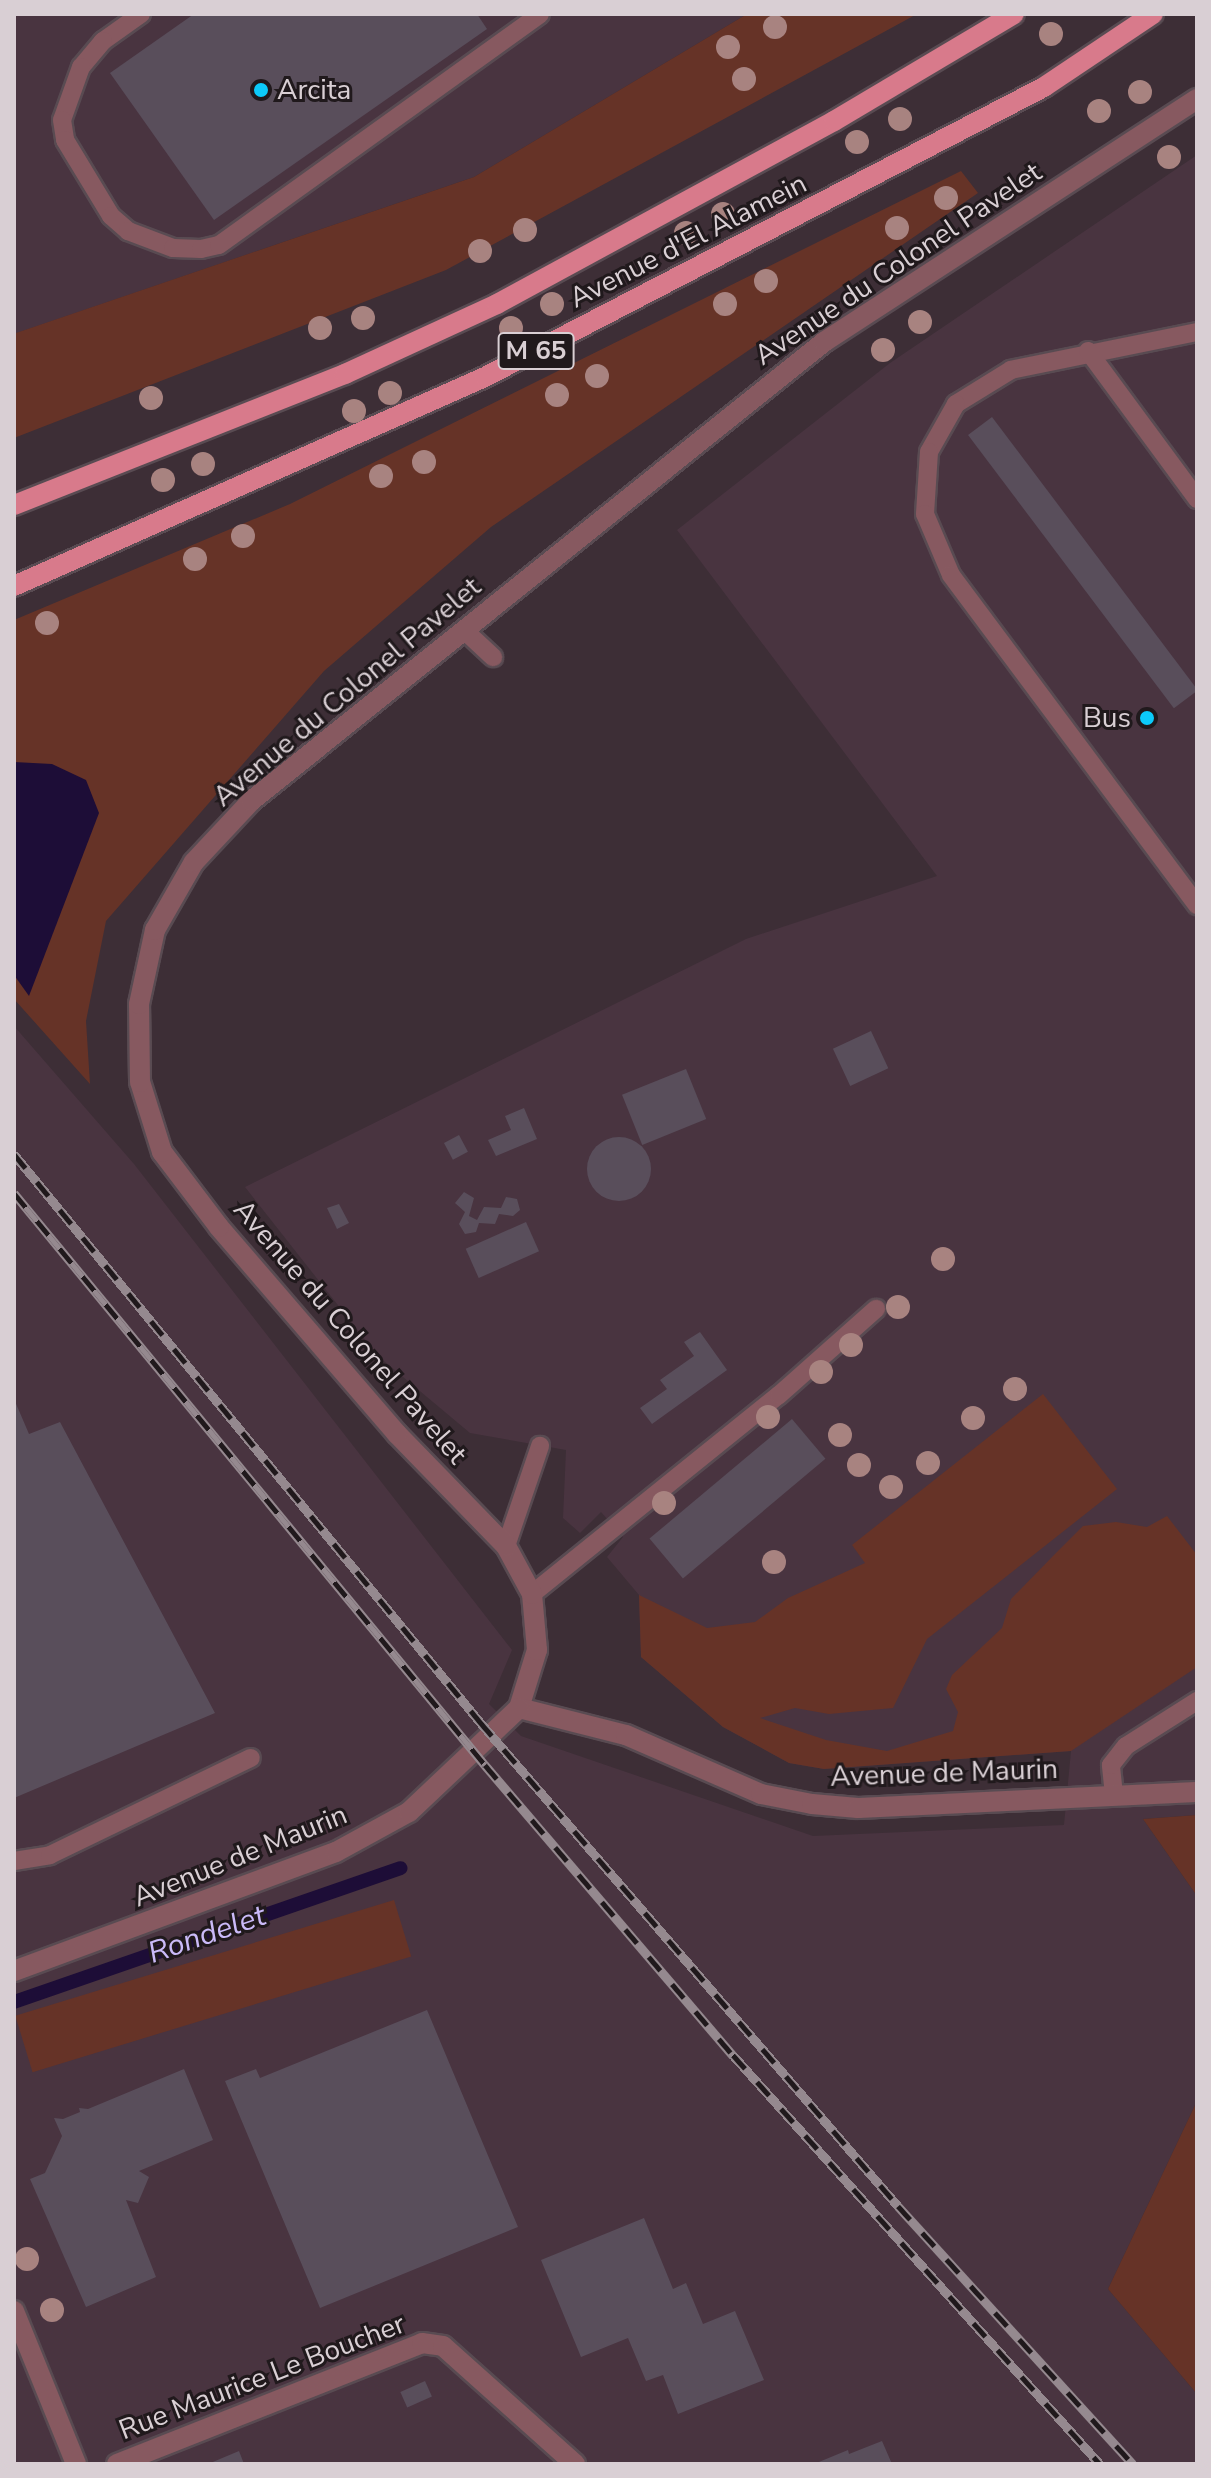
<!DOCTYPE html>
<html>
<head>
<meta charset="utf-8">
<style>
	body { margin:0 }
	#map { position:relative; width:1211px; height:2478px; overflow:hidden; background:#3d2e36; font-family:"Nunito Sans",sans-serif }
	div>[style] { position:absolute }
	.built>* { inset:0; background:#493440 }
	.green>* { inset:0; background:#663327; transform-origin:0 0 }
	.water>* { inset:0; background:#1d0d37 }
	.stream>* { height:14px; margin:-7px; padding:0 7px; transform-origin:7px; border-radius:7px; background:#1d0d37 }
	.building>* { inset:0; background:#594e5b; transform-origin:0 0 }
	.round { border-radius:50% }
	.roads { filter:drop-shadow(2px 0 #594b52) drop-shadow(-2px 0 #594b52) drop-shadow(0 2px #594b52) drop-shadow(0 -2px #594b52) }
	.lane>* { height:18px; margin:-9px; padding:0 9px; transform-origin:9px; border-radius:9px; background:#875960 }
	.street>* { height:20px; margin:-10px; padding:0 10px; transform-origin:10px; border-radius:10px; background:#875960 }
	.primary>* { height:20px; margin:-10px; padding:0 10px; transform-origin:10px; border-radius:10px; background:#d87a8b }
	.rail>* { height:9px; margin-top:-4.5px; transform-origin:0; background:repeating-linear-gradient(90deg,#20191c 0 18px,#95898f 0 36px); box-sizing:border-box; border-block:2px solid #95898f }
	.trees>* { width:24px; height:24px; margin:-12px; border-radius:50%; background:#a88380 }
	.dots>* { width:22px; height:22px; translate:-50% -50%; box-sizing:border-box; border:4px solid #20191c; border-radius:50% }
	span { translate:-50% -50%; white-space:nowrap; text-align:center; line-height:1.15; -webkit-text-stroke:6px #20191c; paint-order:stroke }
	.shield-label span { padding:2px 6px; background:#20191c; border:2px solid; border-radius:6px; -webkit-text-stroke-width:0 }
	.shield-label { font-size:26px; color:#d9cfd4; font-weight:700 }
	.poi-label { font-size:28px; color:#d9cfd4 }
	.left { translate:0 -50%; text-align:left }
	.right { translate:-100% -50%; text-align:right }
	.street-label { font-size:28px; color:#d9cfd4 }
	.water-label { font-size:30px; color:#cabaf8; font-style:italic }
	.frame { position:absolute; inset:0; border:16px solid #d9cfd4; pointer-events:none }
</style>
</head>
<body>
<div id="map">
	<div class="built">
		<div style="clip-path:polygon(14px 14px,747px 14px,474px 177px,14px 334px)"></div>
		<div style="clip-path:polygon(1197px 155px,1197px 1815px,1143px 1819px,1197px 1896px,1197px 2101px,1108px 2289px,1197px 2394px,1197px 2464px,14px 2464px,14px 1026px,134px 1164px,512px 1650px,489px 1704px,521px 1736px,813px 1836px,1064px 1825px,1071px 1751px,824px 1769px,789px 1763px,723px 1727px,641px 1657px,639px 1595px,607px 1557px,623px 1537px,601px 1512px,580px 1533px,563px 1518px,566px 1450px,470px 1433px,378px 1356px,245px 1187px,746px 939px,937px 876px,677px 530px,890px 363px)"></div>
	</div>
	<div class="green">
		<div style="clip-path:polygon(747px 14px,917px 14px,446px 270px,14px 438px,16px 333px,474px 177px)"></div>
		<div style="clip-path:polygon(961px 171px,978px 193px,491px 527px,324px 671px,106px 921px,86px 1021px,90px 1084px,14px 999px,14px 620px,290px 504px)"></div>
		<div style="clip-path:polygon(1043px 1394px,1117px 1489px,927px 1639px,893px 1708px,829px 1714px,795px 1708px,760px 1718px,826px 1740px,887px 1751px,953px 1731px,958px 1712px,946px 1689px,952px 1675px,1002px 1628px,1011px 1599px,1054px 1555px,1083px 1526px,1116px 1522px,1147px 1527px,1167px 1516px,1197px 1555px,1197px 1667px,1071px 1751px,824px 1769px,789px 1763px,723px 1727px,641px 1657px,639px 1595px,707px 1628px,755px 1622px,788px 1598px,865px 1563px,852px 1545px)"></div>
		<div style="clip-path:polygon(1197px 1815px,1197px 1896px,1143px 1819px)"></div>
		<div style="left:394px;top:1900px;width:59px;height:396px;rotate:73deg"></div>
		<div style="clip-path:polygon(1197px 2101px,1197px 2394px,1108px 2289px)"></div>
	</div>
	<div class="water">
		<div style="clip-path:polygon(14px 762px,52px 764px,86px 780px,99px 813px,29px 996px,14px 975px)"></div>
	</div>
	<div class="stream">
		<div style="left:14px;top:2002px;width:409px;rotate:-19.1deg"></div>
	</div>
	<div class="building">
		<div style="clip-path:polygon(194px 14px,477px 14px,487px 29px,214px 220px,110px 73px)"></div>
		<div style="left:992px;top:417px;width:342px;height:30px;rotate:53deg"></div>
		<div style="left:871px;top:1031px;width:41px;height:42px;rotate:65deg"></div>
		<div style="left:686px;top:1069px;width:54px;height:69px;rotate:68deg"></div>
		<div style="clip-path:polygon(524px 1108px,537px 1139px,496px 1156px,488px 1140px,511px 1130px,505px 1116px)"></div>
		<div style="left:459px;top:1135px;width:19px;height:17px;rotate:62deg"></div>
		<div class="round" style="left:587px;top:1137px;width:64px;height:64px"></div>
		<div style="clip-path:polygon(464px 1192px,474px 1198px,469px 1216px,477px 1220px,484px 1207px,501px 1208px,506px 1197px,517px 1199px,520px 1210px,513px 1216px,499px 1214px,495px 1224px,479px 1223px,476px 1232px,465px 1234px,459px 1224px,465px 1212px,455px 1203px)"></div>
		<div style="clip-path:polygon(339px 1204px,349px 1223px,337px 1229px,327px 1208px)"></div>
		<div style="left:526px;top:1222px;width:32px;height:66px;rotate:66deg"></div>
		<div style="clip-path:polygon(700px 1332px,727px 1370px,652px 1424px,640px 1408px,667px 1389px,660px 1380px,694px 1356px,684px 1342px)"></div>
		<div style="clip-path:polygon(14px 1399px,29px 1434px,60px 1422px,215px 1713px,14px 1798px)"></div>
		<div style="left:792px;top:1419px;width:52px;height:186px;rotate:50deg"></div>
		<div style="clip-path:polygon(427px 2010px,518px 2227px,320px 2308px,225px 2081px,256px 2069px,260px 2078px)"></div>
		<div style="clip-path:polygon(184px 2069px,213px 2140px,139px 2171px,149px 2177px,138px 2203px,126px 2200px,156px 2277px,86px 2307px,30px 2179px,45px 2173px,62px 2136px,54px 2118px,63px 2119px,80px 2112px,79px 2108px,88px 2109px)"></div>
		<div style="clip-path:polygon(644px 2218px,673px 2289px,686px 2283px,703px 2324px,735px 2311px,764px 2380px,678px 2414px,663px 2375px,646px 2381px,628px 2338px,581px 2357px,541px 2260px)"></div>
		<div style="left:425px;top:2381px;width:17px;height:27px;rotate:66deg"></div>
		<div style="clip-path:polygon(882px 2441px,892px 2464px,814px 2464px,848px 2450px,849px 2454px)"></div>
		<div style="clip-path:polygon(239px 2451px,244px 2464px,208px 2464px)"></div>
	</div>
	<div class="roads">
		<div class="lane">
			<div style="left:141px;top:14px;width:47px;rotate:144.6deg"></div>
			<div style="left:103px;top:41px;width:34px;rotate:130deg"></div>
			<div style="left:81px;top:67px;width:56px;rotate:109.7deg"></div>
			<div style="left:62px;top:120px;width:20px;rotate:81deg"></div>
			<div style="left:65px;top:140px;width:89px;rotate:58.8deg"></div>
			<div style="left:111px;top:216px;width:23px;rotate:41deg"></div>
			<div style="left:128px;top:231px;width:48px;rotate:20.7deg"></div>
			<div style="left:173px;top:248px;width:28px;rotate:2deg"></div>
			<div style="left:201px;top:249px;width:18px;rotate:-13deg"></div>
			<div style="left:219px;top:245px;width:395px;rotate:-35.7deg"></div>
			<div style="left:1197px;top:332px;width:190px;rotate:168.5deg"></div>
			<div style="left:1011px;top:370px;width:65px;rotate:148.3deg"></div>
			<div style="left:956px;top:404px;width:55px;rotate:119.4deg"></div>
			<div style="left:929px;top:452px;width:62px;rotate:93.7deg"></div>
			<div style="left:925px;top:514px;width:66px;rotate:66.9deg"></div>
			<div style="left:951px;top:575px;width:412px;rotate:53.3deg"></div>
			<div style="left:1088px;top:351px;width:184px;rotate:53.6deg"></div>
			<div style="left:464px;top:630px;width:40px;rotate:43deg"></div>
			<div style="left:506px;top:1546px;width:106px;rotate:-71.2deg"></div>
			<div style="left:532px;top:1594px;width:317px;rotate:-38.9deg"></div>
			<div style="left:779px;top:1395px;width:130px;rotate:-41.6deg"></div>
			<div style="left:1114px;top:1795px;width:30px;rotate:-96deg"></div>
			<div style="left:1111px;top:1765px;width:24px;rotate:-52deg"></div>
			<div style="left:1126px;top:1746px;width:84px;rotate:-32.4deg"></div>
			<div style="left:14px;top:1861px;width:36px;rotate:-9deg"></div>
			<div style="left:50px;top:1855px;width:223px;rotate:-25.8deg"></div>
		</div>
		<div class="street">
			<div style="left:519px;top:1708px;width:61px;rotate:-72.8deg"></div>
			<div style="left:537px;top:1650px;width:56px;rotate:-95.1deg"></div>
			<div style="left:532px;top:1594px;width:55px;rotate:-118.4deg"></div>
			<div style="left:506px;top:1546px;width:156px;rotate:-134.2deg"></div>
			<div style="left:397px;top:1434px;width:273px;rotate:-130.7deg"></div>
			<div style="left:219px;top:1227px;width:94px;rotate:-127.2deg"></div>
			<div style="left:162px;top:1152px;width:73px;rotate:-107.4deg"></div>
			<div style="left:140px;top:1082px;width:78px;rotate:-90.7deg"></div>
			<div style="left:139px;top:1004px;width:76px;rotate:-77.8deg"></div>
			<div style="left:155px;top:930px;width:78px;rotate:-60.2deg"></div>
			<div style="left:194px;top:862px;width:83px;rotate:-46.9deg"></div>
			<div style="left:251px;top:801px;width:734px;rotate:-38.7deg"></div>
			<div style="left:824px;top:342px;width:445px;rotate:-33.1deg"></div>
			<div style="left:519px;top:1708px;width:110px;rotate:14.2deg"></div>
			<div style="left:626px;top:1735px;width:147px;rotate:23.6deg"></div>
			<div style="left:761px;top:1794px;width:52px;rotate:11.1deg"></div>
			<div style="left:812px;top:1804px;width:46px;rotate:5deg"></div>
			<div style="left:858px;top:1808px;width:339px;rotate:-2.7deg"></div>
			<div style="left:14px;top:1971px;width:343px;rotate:-20.3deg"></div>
			<div style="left:336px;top:1852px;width:83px;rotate:-28.7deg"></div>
			<div style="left:409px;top:1812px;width:151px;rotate:-43.4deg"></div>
			<div style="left:14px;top:2311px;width:165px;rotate:67.9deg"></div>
			<div style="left:117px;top:2464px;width:328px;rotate:-21.6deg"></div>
			<div style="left:422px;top:2343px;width:21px;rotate:8deg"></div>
			<div style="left:443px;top:2346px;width:177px;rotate:41.8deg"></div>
		</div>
		<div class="primary">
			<div style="left:14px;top:505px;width:356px;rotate:-21.6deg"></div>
			<div style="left:345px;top:374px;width:167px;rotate:-24.7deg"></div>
			<div style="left:497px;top:304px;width:383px;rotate:-28.5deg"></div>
			<div style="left:834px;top:121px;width:209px;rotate:-30.7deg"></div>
			<div style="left:14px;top:586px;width:515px;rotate:-23.93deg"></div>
			<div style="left:485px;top:377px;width:630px;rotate:-27.42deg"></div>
			<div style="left:1044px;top:87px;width:131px;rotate:-33.8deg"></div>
		</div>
	</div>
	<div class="rail">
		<div style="left:14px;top:1154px;width:735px;rotate:50.63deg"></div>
		<div style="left:480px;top:1722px;width:640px;rotate:49.18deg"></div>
		<div style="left:898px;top:2206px;width:349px;rotate:47.7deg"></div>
		<div style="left:14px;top:1193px;width:741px;rotate:50.53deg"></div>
		<div style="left:485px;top:1765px;width:382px;rotate:49.5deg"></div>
		<div style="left:733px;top:2055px;width:550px;rotate:48.1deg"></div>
	</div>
	<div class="trees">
		<div style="left:775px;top:27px"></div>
		<div style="left:1051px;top:34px"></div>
		<div style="left:728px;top:47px"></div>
		<div style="left:744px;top:79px"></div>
		<div style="left:1140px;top:92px"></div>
		<div style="left:1099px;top:111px"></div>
		<div style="left:900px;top:119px"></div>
		<div style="left:857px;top:142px"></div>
		<div style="left:1169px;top:157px"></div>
		<div style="left:946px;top:198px"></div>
		<div style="left:723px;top:214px"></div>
		<div style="left:897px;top:228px"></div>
		<div style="left:525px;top:230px"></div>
		<div style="left:686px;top:233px"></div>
		<div style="left:480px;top:251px"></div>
		<div style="left:766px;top:281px"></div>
		<div style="left:552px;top:304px"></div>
		<div style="left:725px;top:304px"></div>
		<div style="left:363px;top:318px"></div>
		<div style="left:920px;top:322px"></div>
		<div style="left:320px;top:328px"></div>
		<div style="left:511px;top:328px"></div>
		<div style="left:883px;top:350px"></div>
		<div style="left:597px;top:376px"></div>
		<div style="left:390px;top:393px"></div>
		<div style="left:557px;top:395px"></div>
		<div style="left:151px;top:398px"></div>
		<div style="left:354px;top:411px"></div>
		<div style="left:424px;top:462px"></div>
		<div style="left:203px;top:464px"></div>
		<div style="left:381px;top:476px"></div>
		<div style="left:163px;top:480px"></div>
		<div style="left:243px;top:536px"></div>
		<div style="left:195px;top:559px"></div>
		<div style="left:47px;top:623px"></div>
		<div style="left:943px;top:1259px"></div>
		<div style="left:898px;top:1307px"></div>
		<div style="left:851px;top:1345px"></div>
		<div style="left:821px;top:1372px"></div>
		<div style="left:1015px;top:1389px"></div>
		<div style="left:768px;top:1417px"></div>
		<div style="left:973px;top:1418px"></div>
		<div style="left:840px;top:1435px"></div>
		<div style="left:928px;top:1463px"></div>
		<div style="left:859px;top:1465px"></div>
		<div style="left:891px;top:1487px"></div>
		<div style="left:664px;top:1503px"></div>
		<div style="left:774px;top:1562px"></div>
		<div style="left:27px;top:2259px"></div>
		<div style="left:52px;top:2310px"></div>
	</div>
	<div class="dots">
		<div style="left:261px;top:90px;background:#0ccafa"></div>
		<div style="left:1147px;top:718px;background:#0ccafa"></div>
	</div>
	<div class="shield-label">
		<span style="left:536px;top:351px">M 65</span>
	</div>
	<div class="poi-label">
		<span class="left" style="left:277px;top:90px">Arcita</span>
		<span class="right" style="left:1131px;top:718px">Bus</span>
	</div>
	<div class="street-label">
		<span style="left:688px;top:241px;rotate:-27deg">Avenue d'El Alamein</span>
		<span style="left:898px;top:264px;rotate:-34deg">Avenue du Colonel Pavelet</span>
		<span style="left:347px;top:692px;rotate:-40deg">Avenue du Colonel Pavelet</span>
		<span style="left:350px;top:1332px;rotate:49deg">Avenue du Colonel Pavelet</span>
		<span style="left:944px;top:1773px;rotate:-2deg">Avenue de Maurin</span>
		<span style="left:240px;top:1856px;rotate:-22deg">Avenue de Maurin</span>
		<span style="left:262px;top:2377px;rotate:-21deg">Rue Maurice Le Boucher</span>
	</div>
	<div class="water-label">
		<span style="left:207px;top:1935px;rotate:-19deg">Rondelet</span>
	</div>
	<div class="frame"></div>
</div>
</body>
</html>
